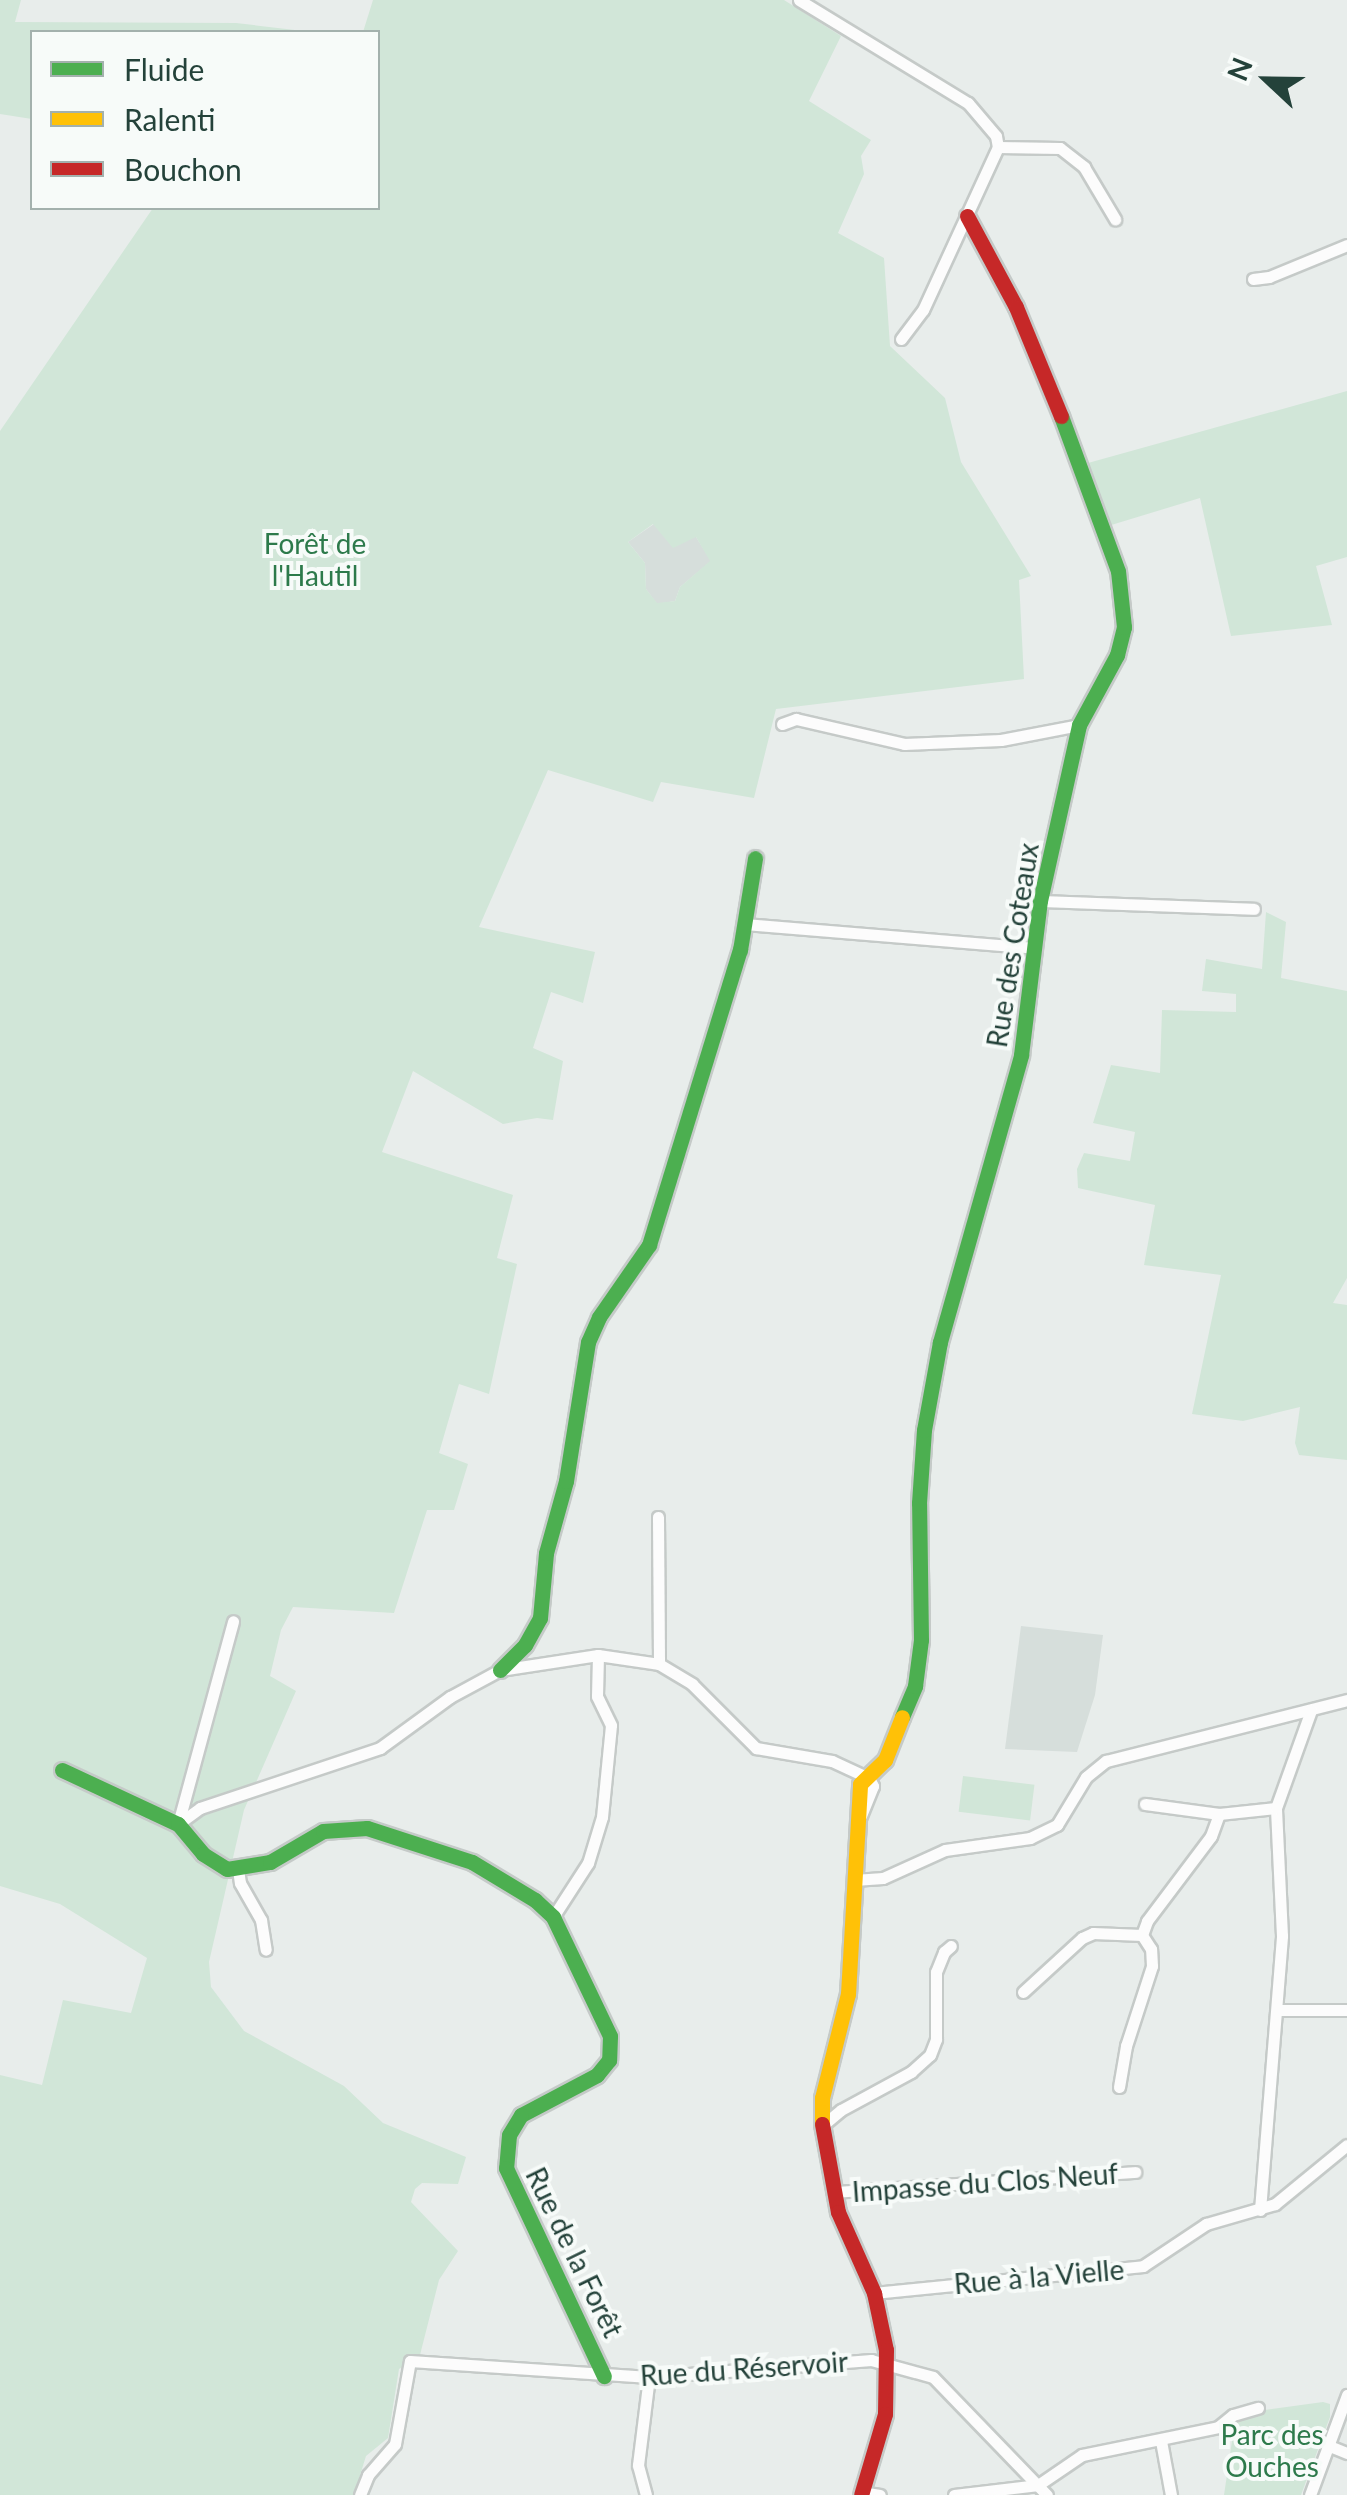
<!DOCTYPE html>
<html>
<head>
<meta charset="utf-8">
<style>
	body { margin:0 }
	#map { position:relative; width:1347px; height:2495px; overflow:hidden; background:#e8edeb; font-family:Lato,sans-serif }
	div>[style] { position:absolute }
	.built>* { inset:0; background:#d6dedb }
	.green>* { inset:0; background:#d1e6d8; transform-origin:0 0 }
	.roads { filter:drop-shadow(2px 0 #c5cac8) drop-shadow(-2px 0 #c5cac8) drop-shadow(0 2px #c5cac8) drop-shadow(0 -2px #c5cac8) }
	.street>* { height:11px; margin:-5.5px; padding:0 5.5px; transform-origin:5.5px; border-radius:5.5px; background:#fcfcfc }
	.fast>* { height:15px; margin:-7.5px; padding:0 7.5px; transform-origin:7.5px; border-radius:7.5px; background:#4caf50 }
	.slow>* { height:15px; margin:-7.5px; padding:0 7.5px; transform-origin:7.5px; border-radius:7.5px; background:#ffc107 }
	.jam>* { height:15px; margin:-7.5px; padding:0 7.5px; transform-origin:7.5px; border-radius:7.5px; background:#c62828 }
	span { translate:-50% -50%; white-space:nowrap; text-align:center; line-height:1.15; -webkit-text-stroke:8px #f7fbf9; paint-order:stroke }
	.park-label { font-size:28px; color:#2d7a4b }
	.street-label { font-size:28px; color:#24423a }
	.legend { position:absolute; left:30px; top:30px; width:350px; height:180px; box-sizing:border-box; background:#f7fbf9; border:2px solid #a3b1ad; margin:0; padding:12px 18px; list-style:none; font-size:30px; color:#24423a }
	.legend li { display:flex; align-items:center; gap:20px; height:50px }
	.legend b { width:50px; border:2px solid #a3b1ad }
	.north { position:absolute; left:1217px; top:30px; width:100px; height:100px; -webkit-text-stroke:8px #f7fbf9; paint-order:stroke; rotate:292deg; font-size:28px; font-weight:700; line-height:40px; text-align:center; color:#24423a }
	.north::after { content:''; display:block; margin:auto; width:35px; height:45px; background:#24423a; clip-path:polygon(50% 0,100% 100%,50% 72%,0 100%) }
</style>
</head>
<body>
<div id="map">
	<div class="built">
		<div style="clip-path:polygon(654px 524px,696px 537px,711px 561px,680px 587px,675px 601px,657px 604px,646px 589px,645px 563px,628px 542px)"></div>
		<div style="clip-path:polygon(1021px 1626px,1103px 1635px,1095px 1695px,1077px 1752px,1005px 1749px)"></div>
	</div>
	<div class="green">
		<div style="clip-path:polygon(0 0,21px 0,15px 22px,236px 23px,312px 32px,32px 32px,32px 119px,0 114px)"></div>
		<div style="clip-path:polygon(evenodd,373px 0,784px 0,841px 36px,809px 101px,871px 140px,861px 156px,864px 174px,838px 233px,884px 258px,890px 346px,945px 398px,961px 462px,1031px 576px,1019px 580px,1024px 679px,776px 709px,754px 798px,661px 782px,653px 802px,548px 770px,479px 927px,595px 952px,583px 1003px,551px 992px,533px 1048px,563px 1061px,553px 1120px,537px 1118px,503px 1124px,413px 1071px,382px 1152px,513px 1195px,497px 1258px,517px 1264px,489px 1394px,459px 1384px,439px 1453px,468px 1464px,454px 1510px,427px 1510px,394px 1613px,293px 1607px,281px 1630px,270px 1676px,296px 1691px,244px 1810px,209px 1962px,211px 1987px,244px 2031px,344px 2086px,383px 2123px,466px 2157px,458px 2184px,422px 2183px,415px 2189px,411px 2202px,458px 2251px,439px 2280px,420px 2355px,399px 2369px,388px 2438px,366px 2456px,354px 2495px,0 2495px,0 2075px,42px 2085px,63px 2000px,131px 2013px,147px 1958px,60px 1904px,0 1886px,0 431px,153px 208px,378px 208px,378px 32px,363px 32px,373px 0,653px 524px,673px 548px,696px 537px,710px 561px,680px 587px,675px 601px,657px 603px,646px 589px,645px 563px,628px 542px,653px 524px)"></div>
		<div style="clip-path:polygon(1347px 391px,1347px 557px,1316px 566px,1332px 625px,1231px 636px,1200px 498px,1108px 526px,1088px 463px)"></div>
		<div style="clip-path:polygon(1266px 912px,1286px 922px,1281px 978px,1347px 991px,1347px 1278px,1333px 1303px,1347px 1305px,1347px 1460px,1299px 1455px,1295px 1443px,1300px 1407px,1243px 1421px,1192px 1414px,1221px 1275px,1144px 1265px,1155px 1205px,1078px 1188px,1077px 1169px,1084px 1153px,1130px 1161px,1135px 1132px,1093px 1123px,1111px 1065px,1160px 1073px,1162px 1010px,1236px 1012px,1236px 994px,1202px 991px,1206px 959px,1262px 969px)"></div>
		<div style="left:963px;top:1776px;width:72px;height:36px;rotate:7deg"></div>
		<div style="clip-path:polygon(1323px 2402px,1330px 2404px,1330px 2417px,1301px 2495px,1224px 2495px,1236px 2414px)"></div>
	</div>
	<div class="roads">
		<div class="street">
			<div style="left:799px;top:0;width:198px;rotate:31.4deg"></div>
			<div style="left:968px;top:103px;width:43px;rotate:49.7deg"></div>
			<div style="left:996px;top:136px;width:11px;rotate:80deg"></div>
			<div style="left:998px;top:147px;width:62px;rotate:0.9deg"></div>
			<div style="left:1060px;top:148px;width:31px;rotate:38deg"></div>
			<div style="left:1084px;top:167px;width:61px;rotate:59.2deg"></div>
			<div style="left:1253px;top:279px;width:16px;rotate:-7deg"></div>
			<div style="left:1269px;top:277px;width:84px;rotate:-22.3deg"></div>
			<div style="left:901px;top:339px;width:36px;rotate:-53deg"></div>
			<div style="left:923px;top:310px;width:179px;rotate:-65.3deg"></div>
			<div style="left:782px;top:724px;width:15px;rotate:-20deg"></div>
			<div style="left:796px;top:719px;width:111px;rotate:13deg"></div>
			<div style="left:904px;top:744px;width:97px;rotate:-2.4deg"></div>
			<div style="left:1001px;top:740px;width:79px;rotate:-10.9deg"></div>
			<div style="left:1040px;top:901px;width:214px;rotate:2.1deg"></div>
			<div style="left:744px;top:924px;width:292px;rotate:4.7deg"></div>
			<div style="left:658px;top:1517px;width:147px;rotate:89.6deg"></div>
			<div style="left:1145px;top:1804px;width:75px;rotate:7.7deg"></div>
			<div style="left:178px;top:1824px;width:27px;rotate:-36deg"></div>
			<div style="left:200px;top:1808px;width:190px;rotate:-18.4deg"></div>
			<div style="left:380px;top:1748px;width:87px;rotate:-36.1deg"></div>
			<div style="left:450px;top:1697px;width:57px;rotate:-28.4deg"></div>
			<div style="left:500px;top:1670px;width:99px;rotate:-8.7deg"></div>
			<div style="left:598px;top:1655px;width:62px;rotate:8.4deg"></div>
			<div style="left:659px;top:1664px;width:39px;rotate:31deg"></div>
			<div style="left:692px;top:1684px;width:91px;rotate:45deg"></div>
			<div style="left:756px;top:1748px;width:77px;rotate:9.7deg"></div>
			<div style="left:832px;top:1761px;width:41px;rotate:24.7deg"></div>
			<div style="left:869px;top:1778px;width:9px;rotate:63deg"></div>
			<div style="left:873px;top:1786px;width:32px;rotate:112deg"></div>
			<div style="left:178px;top:1824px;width:210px;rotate:-74.8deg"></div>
			<div style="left:238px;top:1869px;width:14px;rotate:82deg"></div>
			<div style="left:240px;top:1883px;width:43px;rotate:60.4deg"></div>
			<div style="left:261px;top:1920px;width:30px;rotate:81deg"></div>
			<div style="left:854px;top:1880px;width:29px;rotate:-4deg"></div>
			<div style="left:883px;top:1878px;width:68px;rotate:-24.3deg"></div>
			<div style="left:945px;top:1850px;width:86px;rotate:-8deg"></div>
			<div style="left:1030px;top:1838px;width:30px;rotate:-26deg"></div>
			<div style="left:1057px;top:1825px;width:56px;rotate:-58.9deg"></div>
			<div style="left:1086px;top:1777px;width:26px;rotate:-39deg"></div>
			<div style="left:1106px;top:1761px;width:249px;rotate:-14.2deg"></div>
			<div style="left:553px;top:1917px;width:64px;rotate:-57.1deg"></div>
			<div style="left:588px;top:1863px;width:48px;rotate:-73.1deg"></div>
			<div style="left:602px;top:1817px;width:92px;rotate:-84.4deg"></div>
			<div style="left:611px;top:1725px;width:32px;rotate:-116deg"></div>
			<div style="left:597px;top:1696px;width:41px;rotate:-88.6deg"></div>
			<div style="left:1023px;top:1992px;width:80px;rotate:-42.5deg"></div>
			<div style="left:1082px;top:1938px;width:12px;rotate:-24deg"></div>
			<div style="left:1093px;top:1933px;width:49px;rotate:2.3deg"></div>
			<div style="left:1142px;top:1935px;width:15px;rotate:-70deg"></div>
			<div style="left:1147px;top:1921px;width:106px;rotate:-53deg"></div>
			<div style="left:1211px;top:1836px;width:23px;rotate:-70deg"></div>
			<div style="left:1219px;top:1814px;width:57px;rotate:-6deg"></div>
			<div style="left:1278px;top:2010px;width:69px"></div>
			<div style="left:1119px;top:2087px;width:42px;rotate:-80.3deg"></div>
			<div style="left:1126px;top:2046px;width:84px;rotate:-72deg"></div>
			<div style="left:1152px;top:1966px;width:17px;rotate:-93deg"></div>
			<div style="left:1151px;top:1949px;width:17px;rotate:-123deg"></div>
			<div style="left:823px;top:2125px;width:23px;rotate:-40deg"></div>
			<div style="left:841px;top:2110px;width:80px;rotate:-28.5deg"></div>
			<div style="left:911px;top:2072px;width:25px;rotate:-42deg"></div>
			<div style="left:930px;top:2055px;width:17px;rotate:-69deg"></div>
			<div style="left:936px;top:2039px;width:67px;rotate:-90deg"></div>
			<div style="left:936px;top:1972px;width:22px;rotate:-68deg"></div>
			<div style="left:944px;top:1952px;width:9px;rotate:-41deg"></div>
			<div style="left:834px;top:2192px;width:302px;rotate:-3.8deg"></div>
			<div style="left:1260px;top:2210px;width:275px;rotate:-85.4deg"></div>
			<div style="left:1282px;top:1936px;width:128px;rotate:-92.7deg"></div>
			<div style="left:1276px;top:1808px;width:104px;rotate:-70.3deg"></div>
			<div style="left:874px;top:2293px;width:270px;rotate:-5.7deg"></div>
			<div style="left:1143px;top:2266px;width:76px;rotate:-33.7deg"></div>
			<div style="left:1206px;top:2224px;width:72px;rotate:-16.2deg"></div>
			<div style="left:1275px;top:2204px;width:93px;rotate:-39.3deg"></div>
			<div style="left:1161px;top:2441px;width:55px;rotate:79.5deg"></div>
			<div style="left:1327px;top:2445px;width:22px;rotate:22deg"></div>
			<div style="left:861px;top:2492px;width:19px;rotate:9deg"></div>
			<div style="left:360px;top:2495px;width:22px;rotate:-68deg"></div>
			<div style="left:368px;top:2475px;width:41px;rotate:-48.9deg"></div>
			<div style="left:395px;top:2444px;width:84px;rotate:-79.8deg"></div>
			<div style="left:410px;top:2361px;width:240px;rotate:3.8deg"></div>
			<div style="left:649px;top:2377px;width:223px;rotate:-4.4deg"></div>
			<div style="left:871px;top:2360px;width:64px;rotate:15.3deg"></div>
			<div style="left:933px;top:2377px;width:164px;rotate:46deg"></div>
			<div style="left:646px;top:2495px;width:31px;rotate:-105deg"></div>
			<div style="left:638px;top:2465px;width:89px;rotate:-82.9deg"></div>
			<div style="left:954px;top:2495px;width:85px;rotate:-6.8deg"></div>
			<div style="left:1038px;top:2485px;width:53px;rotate:-34.3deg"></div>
			<div style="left:1082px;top:2455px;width:139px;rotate:-11.6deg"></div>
			<div style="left:1218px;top:2427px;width:19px;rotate:-39deg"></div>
			<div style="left:1233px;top:2415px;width:26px;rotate:-16deg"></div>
			<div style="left:1310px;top:2495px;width:107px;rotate:-69.7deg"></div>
		</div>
		<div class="fast">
			<div style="left:500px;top:1670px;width:35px;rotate:-45deg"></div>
			<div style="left:525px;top:1645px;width:31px;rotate:-61deg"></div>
			<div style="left:540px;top:1618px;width:65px;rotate:-84.7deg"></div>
			<div style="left:546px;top:1553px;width:75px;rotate:-74.5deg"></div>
			<div style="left:566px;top:1481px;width:141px;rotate:-81deg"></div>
			<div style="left:588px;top:1342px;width:27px;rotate:-66deg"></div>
			<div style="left:599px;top:1317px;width:88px;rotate:-55.2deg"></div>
			<div style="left:649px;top:1245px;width:309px;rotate:-72.9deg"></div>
			<div style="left:740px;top:950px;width:93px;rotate:-80.7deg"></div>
			<div style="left:902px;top:1717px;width:34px;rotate:-67deg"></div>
			<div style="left:915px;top:1686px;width:46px;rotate:-82.6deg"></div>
			<div style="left:921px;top:1640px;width:137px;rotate:-90.8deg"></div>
			<div style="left:919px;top:1503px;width:73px;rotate:-86.1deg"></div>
			<div style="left:924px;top:1430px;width:89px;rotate:-79.7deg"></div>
			<div style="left:940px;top:1342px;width:298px;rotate:-74.2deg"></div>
			<div style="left:1021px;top:1055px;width:155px;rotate:-83deg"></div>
			<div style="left:1040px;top:901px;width:180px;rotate:-77.5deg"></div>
			<div style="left:1079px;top:725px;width:80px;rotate:-61.5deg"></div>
			<div style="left:1117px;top:655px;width:29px;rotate:-76deg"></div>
			<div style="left:1124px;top:627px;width:56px;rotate:-96.1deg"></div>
			<div style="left:1118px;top:571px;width:165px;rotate:-110.2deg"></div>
			<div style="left:62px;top:1770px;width:128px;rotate:25deg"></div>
			<div style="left:178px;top:1824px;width:39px;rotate:50deg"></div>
			<div style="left:203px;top:1854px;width:28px;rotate:32deg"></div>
			<div style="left:227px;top:1869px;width:44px;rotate:-9.2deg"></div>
			<div style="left:270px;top:1862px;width:61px;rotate:-30.3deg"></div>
			<div style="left:323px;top:1831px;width:44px;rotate:-3.9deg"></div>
			<div style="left:367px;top:1828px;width:110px;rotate:17.9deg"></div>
			<div style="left:472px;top:1862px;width:74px;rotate:31.1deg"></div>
			<div style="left:535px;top:1900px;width:25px;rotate:43deg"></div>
			<div style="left:553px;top:1917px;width:132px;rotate:64.4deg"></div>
			<div style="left:610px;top:2036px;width:24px;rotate:92deg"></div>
			<div style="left:609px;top:2060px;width:19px;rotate:129deg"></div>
			<div style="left:597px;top:2075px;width:86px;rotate:152.2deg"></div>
			<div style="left:521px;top:2115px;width:23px;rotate:121deg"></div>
			<div style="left:509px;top:2135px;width:33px;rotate:95deg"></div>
			<div style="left:506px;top:2168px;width:230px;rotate:64.8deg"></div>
		</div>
		<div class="slow">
			<div style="left:822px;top:2124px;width:26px;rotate:-90deg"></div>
			<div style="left:822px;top:2098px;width:107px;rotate:-76deg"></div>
			<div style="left:848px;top:1994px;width:210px;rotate:-86.7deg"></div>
			<div style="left:860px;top:1784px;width:35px;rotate:-44deg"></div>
			<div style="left:885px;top:1760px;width:46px;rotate:-68.4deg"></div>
		</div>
		<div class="jam">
			<div style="left:967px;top:216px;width:103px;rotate:61.7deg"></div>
			<div style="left:1016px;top:307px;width:118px;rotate:67.6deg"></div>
			<div style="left:822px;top:2124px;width:89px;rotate:79.7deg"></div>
			<div style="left:838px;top:2212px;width:89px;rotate:66deg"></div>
			<div style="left:874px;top:2293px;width:58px;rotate:78.1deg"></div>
			<div style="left:886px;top:2350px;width:64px;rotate:90.9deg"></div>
			<div style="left:885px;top:2414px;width:84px;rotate:106.5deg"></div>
		</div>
	</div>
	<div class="park-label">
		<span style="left:315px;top:559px">Forêt de<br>l'Hautil</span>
		<span style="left:1272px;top:2450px">Parc des<br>Ouches</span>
	</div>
	<div class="street-label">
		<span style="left:1012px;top:945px;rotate:-81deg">Rue des Coteaux</span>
		<span style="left:985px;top:2182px;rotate:-4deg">Impasse du Clos Neuf</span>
		<span style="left:575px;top:2252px;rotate:64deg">Rue de la Forêt</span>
		<span style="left:1039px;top:2276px;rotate:-5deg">Rue à la Vielle</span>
		<span style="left:744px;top:2368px;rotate:-4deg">Rue du Réservoir</span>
	</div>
	<ul class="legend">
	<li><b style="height:12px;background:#4caf50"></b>Fluide</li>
	<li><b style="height:12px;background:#ffc107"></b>Ralenti</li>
	<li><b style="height:12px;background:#c62828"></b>Bouchon</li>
	</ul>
	<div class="north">N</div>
</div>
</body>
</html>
